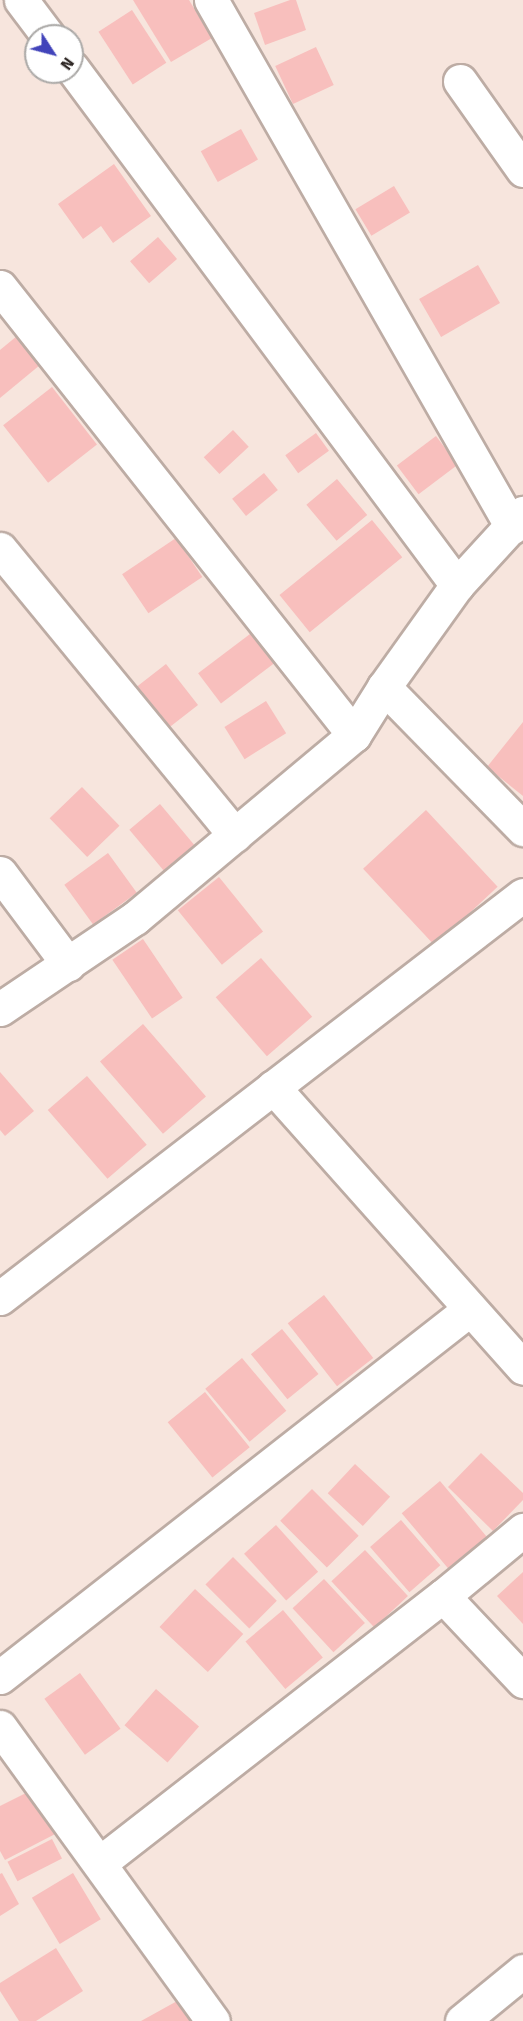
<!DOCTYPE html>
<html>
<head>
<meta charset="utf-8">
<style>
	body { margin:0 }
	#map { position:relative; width:523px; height:2021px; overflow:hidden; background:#f7e5dd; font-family:"Fira Sans",sans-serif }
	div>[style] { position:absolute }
	.building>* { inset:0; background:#f8bfbd; transform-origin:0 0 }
	.roads { filter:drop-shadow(2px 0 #bdaca4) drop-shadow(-2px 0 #bdaca4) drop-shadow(0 2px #bdaca4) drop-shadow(0 -2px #bdaca4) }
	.street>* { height:33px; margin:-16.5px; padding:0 16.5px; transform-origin:16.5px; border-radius:16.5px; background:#fff }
	.secondary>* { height:33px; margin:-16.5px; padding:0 16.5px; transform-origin:16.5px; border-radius:16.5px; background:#fff }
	span { translate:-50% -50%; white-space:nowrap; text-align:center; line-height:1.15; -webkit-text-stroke:4.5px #fff; paint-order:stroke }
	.north { position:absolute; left:24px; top:24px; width:60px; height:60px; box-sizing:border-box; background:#fff; border:2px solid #aba9a7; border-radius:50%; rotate:126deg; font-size:16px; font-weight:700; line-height:24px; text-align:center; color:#2e2724 }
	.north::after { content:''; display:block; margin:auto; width:21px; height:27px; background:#4244ba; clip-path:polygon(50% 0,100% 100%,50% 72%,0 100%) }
</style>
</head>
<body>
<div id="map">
	<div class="building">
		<div style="clip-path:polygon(133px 0,189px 0,212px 38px,171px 62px)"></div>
		<div style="clip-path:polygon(290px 0,296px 0,306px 30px,265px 45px,254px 13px)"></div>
		<div style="left:132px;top:10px;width:63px;height:40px;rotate:57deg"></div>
		<div style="left:316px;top:47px;width:42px;height:45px;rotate:65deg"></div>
		<div style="left:241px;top:129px;width:35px;height:46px;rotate:61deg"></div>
		<div style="clip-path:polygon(114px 164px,151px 216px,113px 243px,101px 226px,83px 239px,58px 204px)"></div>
		<div style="left:394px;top:186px;width:31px;height:45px;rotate:59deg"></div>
		<div style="left:158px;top:237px;width:29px;height:37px;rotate:49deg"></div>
		<div style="left:478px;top:265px;width:44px;height:68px;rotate:60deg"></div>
		<div style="clip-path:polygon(17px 336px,40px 365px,0 398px,0 350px)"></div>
		<div style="left:52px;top:387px;width:73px;height:62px;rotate:52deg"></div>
		<div style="left:233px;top:430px;width:23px;height:40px;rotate:47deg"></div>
		<div style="left:316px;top:433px;width:22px;height:38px;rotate:54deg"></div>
		<div style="left:436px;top:436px;width:36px;height:49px;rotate:53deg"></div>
		<div style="left:264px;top:473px;width:22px;height:41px;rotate:51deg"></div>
		<div style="left:337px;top:479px;width:47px;height:40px;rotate:50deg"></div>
		<div style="left:372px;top:520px;width:48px;height:119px;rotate:51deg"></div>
		<div style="left:176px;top:538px;width:47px;height:65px;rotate:56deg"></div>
		<div style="left:254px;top:631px;width:38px;height:70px;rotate:53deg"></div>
		<div style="left:166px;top:664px;width:52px;height:42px;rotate:52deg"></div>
		<div style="left:266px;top:701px;width:38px;height:49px;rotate:58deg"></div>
		<div style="clip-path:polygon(523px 722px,523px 796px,487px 767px)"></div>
		<div style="left:82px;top:787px;width:54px;height:45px;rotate:46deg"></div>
		<div style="left:160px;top:804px;width:56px;height:40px;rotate:50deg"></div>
		<div style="left:426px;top:810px;width:105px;height:86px;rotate:47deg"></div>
		<div style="left:108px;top:853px;width:49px;height:54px;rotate:54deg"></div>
		<div style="left:219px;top:877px;width:70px;height:53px;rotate:51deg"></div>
		<div style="left:143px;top:939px;width:71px;height:37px;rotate:56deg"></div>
		<div style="left:261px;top:958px;width:78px;height:60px;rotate:49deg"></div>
		<div style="left:143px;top:1024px;width:96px;height:57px;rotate:49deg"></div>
		<div style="clip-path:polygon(0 1072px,34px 1111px,5px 1136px,0 1130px)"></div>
		<div style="left:87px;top:1076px;width:91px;height:52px;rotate:49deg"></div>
		<div style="left:324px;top:1295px;width:80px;height:46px;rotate:52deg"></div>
		<div style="left:282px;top:1329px;width:58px;height:40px;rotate:51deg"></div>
		<div style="left:242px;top:1358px;width:69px;height:48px;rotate:50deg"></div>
		<div style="left:205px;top:1392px;width:71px;height:48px;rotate:51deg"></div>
		<div style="clip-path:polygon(481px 1453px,523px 1493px,523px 1500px,493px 1531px,448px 1487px)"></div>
		<div style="left:355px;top:1464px;width:48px;height:40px;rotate:43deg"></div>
		<div style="left:440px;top:1481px;width:75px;height:50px;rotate:50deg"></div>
		<div style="left:312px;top:1489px;width:66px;height:45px;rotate:45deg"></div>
		<div style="left:401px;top:1520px;width:60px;height:41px;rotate:49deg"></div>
		<div style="left:276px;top:1525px;width:63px;height:43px;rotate:48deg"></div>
		<div style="left:365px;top:1550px;width:63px;height:46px;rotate:47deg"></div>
		<div style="left:233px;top:1557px;width:62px;height:39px;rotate:45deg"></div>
		<div style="clip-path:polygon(523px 1572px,523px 1624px,497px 1596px)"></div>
		<div style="left:324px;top:1579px;width:60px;height:43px;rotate:47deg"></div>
		<div style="left:195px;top:1589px;width:66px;height:52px;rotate:43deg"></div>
		<div style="left:283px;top:1610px;width:62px;height:49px;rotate:50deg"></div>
		<div style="left:80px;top:1673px;width:69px;height:44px;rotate:54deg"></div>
		<div style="left:156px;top:1689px;width:57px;height:48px;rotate:41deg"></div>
		<div style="clip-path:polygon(36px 1788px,59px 1832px,5px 1860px,0 1851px,0 1806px)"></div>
		<div style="left:52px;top:1839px;width:22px;height:50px;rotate:63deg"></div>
		<div style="clip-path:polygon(2px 1873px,19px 1904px,0 1916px,0 1874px)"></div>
		<div style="left:73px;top:1873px;width:54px;height:48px;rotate:59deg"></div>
		<div style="clip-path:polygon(56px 1948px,83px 1991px,36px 2021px,19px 2021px,0 1991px,0 1983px)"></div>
		<div style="clip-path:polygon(179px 2000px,191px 2021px,141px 2021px)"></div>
	</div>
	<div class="roads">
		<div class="street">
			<div style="left:21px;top:0;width:45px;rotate:53.1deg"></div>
			<div style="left:211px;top:0;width:607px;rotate:60.27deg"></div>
			<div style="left:72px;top:68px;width:645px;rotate:53.33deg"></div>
			<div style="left:460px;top:81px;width:109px;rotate:54.7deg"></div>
			<div style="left:0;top:549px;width:370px;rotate:50.6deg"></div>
			<div style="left:384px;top:687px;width:125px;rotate:-54.4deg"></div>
			<div style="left:457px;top:585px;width:98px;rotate:-47.5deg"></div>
			<div style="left:0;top:873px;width:114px;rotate:53.2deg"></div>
			<div style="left:0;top:1009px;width:163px;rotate:-34deg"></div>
			<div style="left:135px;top:918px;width:285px;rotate:-39.9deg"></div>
			<div style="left:273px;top:1087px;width:376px;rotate:48.3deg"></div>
			<div style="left:0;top:1298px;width:660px;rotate:-37.62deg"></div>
			<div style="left:443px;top:1596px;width:104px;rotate:-39.5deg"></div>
			<div style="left:0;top:1677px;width:597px;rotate:-38.06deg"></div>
			<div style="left:0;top:1727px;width:363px;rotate:54.1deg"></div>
			<div style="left:101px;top:1862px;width:433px;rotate:-37.9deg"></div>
			<div style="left:443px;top:1596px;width:117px;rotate:46.7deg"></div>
			<div style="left:462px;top:2021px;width:79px;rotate:-39.3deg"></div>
		</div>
		<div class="secondary">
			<div style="left:0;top:287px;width:571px;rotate:51.68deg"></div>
			<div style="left:354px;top:735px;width:57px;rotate:-58deg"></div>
			<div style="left:384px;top:687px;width:199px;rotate:45.6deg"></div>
		</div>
	</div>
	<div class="north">N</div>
</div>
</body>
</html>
